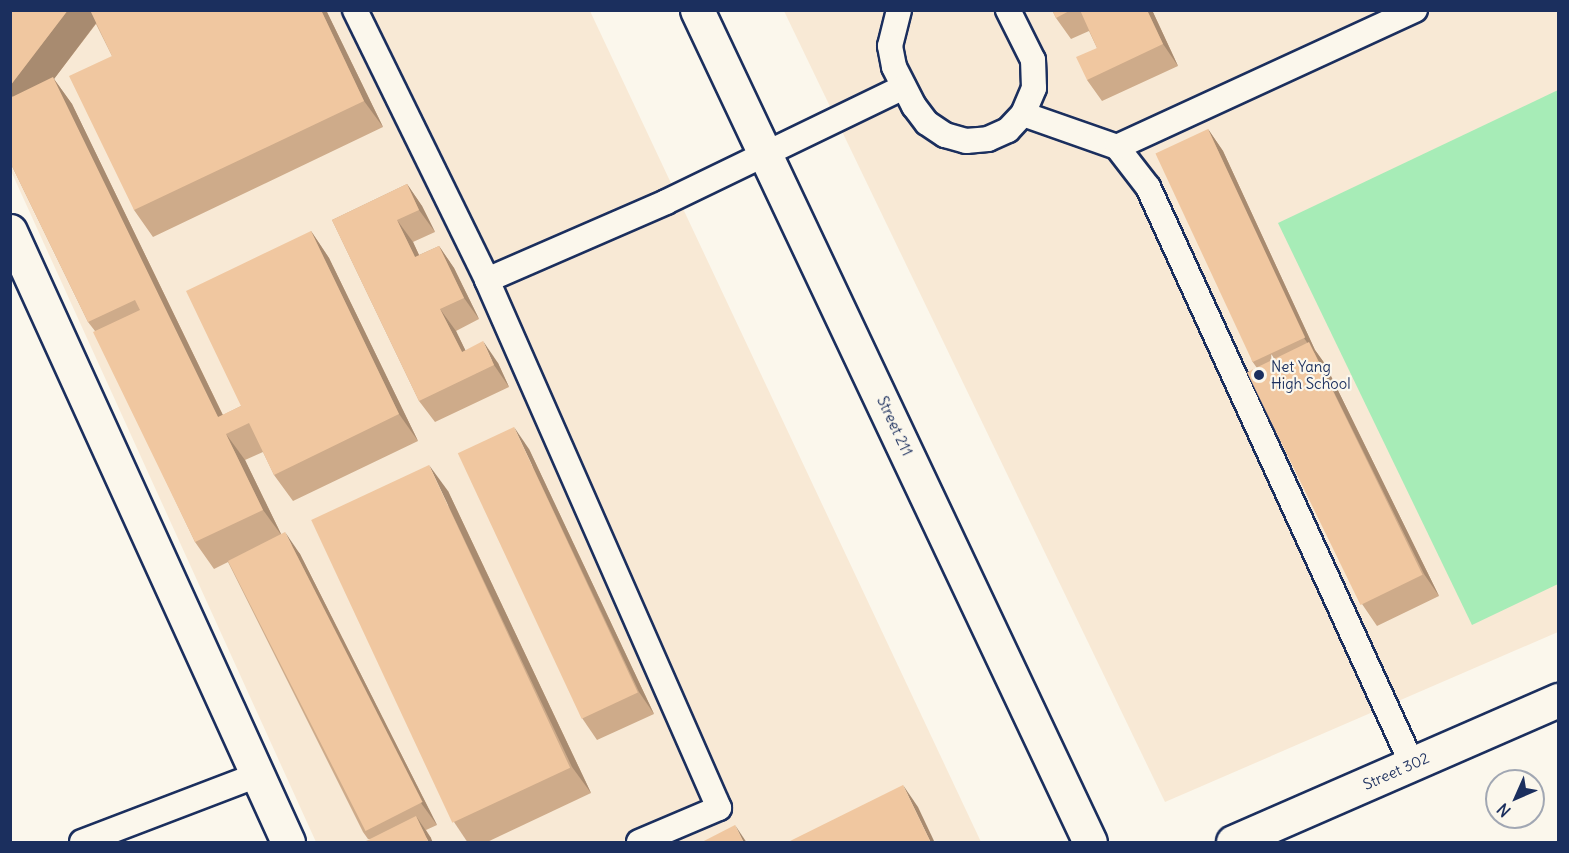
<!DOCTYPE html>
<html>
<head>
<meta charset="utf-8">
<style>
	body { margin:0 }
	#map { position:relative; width:1569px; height:853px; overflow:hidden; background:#fbf7ec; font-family:Delius,sans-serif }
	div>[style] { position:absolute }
	.built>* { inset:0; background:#f8e9d5 }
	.green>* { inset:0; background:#a7ecb7 }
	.roads { filter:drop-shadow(2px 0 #1b2f5e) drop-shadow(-2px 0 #1b2f5e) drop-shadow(0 2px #1b2f5e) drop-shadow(0 -2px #1b2f5e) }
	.lane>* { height:24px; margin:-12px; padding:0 12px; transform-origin:12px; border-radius:12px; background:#fbf7ec }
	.street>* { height:33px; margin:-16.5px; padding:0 16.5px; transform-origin:16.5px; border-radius:16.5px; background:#fbf7ec }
	.secondary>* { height:33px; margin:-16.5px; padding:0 16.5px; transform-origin:16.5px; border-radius:16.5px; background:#fbf7ec }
	.wall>* { inset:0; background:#ceab8a }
	.shaded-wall>* { inset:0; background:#a88b70 }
	.building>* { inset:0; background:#f0c7a0; transform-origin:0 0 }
	.dots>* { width:16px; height:16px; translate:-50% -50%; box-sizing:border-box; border:3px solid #fbf7ec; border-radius:50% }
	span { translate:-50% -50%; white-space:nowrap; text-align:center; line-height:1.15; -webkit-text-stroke:4.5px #fbf7ec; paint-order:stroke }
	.poi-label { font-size:15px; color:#1b2f5e }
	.left { translate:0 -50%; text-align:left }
	.street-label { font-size:15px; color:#1b2f5e }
	.frame { position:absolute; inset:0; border:12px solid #1b2f5e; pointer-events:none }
	.north { position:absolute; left:1485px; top:769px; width:60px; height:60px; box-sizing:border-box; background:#fbf7ec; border:2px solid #a1a7b3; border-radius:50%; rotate:225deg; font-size:16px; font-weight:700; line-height:24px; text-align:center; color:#1b2f5e }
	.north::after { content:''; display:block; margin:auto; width:21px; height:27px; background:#1b2f5e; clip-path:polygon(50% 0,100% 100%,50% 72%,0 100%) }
</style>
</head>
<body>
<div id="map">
	<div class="built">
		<div style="clip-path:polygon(590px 11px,981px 842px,316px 842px,11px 171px,10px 12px)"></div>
		<div style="clip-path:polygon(784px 11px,1558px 11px,1558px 632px,1165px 802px)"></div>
	</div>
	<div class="green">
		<div style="clip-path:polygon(1558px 90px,1558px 584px,1472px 625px,1278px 223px)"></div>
	</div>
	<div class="roads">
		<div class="lane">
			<div style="left:355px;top:10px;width:301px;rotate:63.9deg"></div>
			<div style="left:899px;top:10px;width:37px;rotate:104deg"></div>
			<div style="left:890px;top:46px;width:21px;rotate:79deg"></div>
			<div style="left:894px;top:67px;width:44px;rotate:62.9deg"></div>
			<div style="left:914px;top:106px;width:21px;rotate:53deg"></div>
			<div style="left:927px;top:123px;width:22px;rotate:34deg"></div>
			<div style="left:945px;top:135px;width:22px;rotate:16deg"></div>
			<div style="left:966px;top:141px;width:22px;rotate:-5deg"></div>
			<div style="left:988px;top:139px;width:22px;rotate:-24deg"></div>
			<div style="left:1008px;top:130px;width:22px;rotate:-47deg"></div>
			<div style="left:1023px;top:114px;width:28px;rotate:-67deg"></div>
			<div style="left:1034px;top:88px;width:28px;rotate:-92deg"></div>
			<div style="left:1033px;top:60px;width:56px;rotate:-116.6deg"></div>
			<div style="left:1023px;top:114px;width:100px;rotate:19.3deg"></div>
			<div style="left:1117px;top:147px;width:51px;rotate:52.2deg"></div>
			<div style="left:1148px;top:187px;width:635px;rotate:65.41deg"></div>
			<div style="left:1117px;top:147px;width:328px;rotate:-24.7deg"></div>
			<div style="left:82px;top:842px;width:187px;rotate:-20.9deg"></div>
			<div style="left:639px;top:842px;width:87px;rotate:-23deg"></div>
			<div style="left:719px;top:808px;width:577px;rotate:-113.72deg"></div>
			<div style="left:487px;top:280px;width:195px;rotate:-23.5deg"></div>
			<div style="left:666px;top:202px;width:264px;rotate:-25.8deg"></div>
		</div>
		<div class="street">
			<div style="left:10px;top:231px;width:671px;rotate:65.53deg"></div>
			<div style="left:1233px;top:842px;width:355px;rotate:-23.6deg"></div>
		</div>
		<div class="secondary">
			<div style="left:697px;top:10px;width:920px;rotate:64.72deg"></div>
		</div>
	</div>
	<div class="wall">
		<div style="clip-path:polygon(10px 10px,326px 10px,383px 127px,153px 237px,134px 210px,112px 56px,96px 24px,54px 79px,72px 104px,223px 415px,241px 406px,311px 231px,329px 258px,418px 441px,293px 501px,274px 475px,263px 452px,245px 460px,281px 534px,300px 554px,437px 825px,426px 830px,431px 838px,368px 839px,363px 832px,228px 562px,214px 569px,195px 542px,95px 331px,88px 322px,10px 162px)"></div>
		<div style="clip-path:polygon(1052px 10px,1152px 10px,1178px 66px,1102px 101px,1087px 80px,1097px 48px,1089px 31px,1071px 39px,1056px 18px)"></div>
		<div style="clip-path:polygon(1208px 129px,1223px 151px,1315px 350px,1325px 364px,1439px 596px,1377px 626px,1362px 604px,1257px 368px,1252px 361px)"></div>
		<div style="clip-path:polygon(407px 184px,422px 206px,435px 232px,413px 242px,419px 255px,439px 246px,454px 268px,479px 319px,456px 331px,465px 350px,498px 363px,509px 387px,435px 422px,419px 401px,332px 220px)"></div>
		<div style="clip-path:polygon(529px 449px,654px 714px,597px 740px,582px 718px)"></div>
		<div style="clip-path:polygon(448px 491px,591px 793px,485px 843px,468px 843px,454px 822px)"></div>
	</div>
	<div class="shaded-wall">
		<div style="clip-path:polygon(68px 10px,106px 10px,54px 79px,72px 104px,231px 432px,218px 417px,27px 116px,10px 93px,10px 86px)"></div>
		<div style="clip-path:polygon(321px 10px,326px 10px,383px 127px,364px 101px)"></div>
		<div style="clip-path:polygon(1147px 10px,1152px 10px,1178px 66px,1163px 44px)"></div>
		<div style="clip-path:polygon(1208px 129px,1223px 151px,1315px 350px,1325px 364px,1439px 596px,1424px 574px,1315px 354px,1304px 338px)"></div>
		<div style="clip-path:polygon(407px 184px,422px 206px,435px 232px,419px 210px)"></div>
		<div style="clip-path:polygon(397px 220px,413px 242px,430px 279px,415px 257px)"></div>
		<div style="clip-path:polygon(311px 231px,329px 258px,418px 441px,399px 414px)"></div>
		<div style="clip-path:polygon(439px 246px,454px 268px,479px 319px,464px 298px)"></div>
		<div style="clip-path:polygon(440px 309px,456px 331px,477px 374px,462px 352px)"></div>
		<div style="clip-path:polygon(483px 341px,498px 363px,509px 387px,494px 365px)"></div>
		<div style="clip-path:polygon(514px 427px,529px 449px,654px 714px,639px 692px)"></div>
		<div style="clip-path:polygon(226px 434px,245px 460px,282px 536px,263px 510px)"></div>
		<div style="clip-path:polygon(429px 465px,448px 491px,591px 793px,572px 767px)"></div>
		<div style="clip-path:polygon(285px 532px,300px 554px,437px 825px,421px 803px)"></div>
		<div style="clip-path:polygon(903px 785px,918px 807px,935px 843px,931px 843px)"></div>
		<div style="clip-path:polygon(416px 816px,431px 838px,433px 843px,429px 843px)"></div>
		<div style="clip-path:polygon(735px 825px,747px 843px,744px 843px)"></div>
	</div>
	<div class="building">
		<div style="clip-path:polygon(10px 10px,68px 10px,10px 86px)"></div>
		<div style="clip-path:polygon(90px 10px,321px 10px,364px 101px,134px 210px,69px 76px,112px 56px)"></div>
		<div style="clip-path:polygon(1052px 10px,1071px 10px,1056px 18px)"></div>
		<div style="clip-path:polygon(1080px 10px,1147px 10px,1163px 44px,1087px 80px,1076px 57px,1097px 48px)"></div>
		<div style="clip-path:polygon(53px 77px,218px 417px,241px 406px,186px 291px,311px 231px,399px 414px,274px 475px,249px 423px,226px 434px,263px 510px,195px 542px,93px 332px,140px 310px,135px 300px,88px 322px,10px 162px,10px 98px)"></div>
		<div style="left:1208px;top:129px;width:230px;height:58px;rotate:65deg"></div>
		<div style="clip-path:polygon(407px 184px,419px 210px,397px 220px,415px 257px,439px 246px,464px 298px,440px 309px,462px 352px,483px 341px,494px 365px,419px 401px,332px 220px)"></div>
		<div style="left:1309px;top:342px;width:259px;height:69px;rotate:64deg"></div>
		<div style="left:514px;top:427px;width:293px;height:62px;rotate:65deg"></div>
		<div style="left:429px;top:465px;width:334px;height:130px;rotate:65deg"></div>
		<div style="left:285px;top:532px;width:303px;height:64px;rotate:63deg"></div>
		<div style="clip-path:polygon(903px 785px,931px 843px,786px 843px)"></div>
		<div style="clip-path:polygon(416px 816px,429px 843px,362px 843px)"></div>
		<div style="clip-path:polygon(735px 825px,744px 843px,700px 843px)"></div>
	</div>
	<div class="dots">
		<div style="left:1259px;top:375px;background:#1b2f5e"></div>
	</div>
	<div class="poi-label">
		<span class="left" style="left:1271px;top:375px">Net Yang<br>High School</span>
	</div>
	<div class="street-label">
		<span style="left:895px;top:426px;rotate:65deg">Street 211</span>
		<span style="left:1396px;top:771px;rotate:-24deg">Street 302</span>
	</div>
	<div class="frame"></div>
	<div class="north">N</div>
</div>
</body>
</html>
